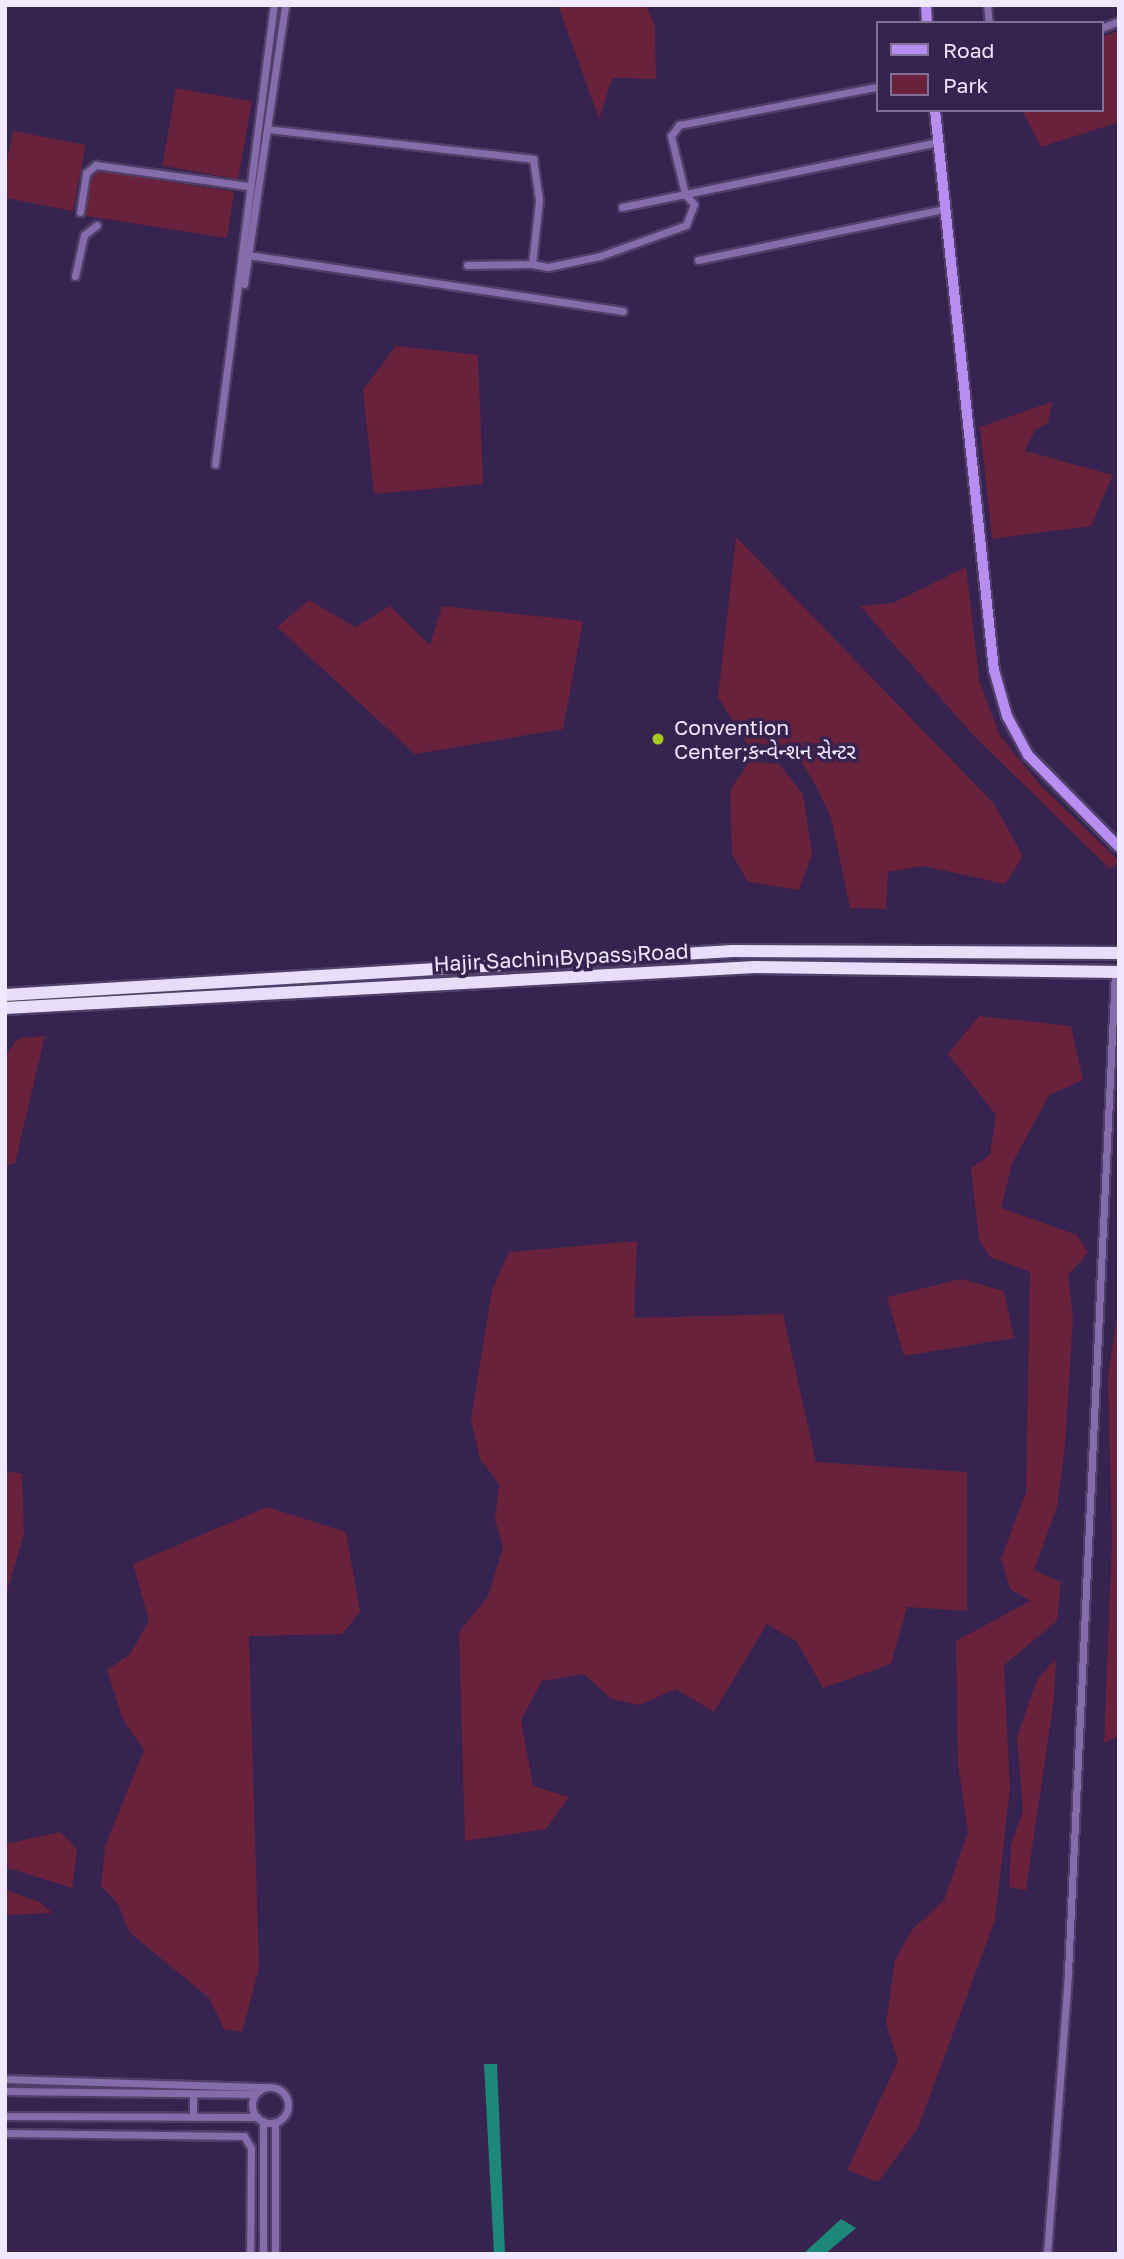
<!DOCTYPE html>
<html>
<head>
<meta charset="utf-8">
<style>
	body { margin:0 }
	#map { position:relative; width:1124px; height:2259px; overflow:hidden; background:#36234f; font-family:"Golos Text","Noto Sans Gujarati",sans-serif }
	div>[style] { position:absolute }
	.green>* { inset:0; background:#69223b; transform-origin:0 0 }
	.water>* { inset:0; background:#1d887a }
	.roads { filter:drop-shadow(2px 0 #503f68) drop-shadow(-2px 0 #503f68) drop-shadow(0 2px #503f68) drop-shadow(0 -2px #503f68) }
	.street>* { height:7px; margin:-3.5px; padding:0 3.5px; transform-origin:3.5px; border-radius:3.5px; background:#856caa }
	.street>.ring { margin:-3.5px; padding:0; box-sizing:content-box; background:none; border:7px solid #856caa; border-radius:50% }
	.secondary>* { height:10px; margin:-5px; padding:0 5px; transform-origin:5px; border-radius:5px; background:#b68df1 }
	.highway>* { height:12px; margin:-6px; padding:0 6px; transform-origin:6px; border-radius:6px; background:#e9ddfc }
	.dots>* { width:19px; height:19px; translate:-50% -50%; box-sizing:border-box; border:4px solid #36234f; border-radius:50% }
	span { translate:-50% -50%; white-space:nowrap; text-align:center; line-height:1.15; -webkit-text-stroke:7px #36234f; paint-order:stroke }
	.poi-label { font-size:21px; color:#f0e8ff }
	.left { translate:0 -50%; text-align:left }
	.street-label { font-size:21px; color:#f0e8ff }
	.frame { position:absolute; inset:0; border:7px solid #f0e8ff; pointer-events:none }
	.legend { position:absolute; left:876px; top:21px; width:228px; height:91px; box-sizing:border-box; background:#36234f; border:2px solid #807295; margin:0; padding:9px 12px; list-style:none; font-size:21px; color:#f0e8ff }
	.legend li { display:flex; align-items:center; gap:14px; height:35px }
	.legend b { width:35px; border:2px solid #807295 }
</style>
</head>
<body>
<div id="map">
	<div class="green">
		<div style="clip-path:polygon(558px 5px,646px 5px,655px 26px,656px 79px,612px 78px,599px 119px)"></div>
		<div style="clip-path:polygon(1119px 31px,1119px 122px,1041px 147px,1022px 110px,1101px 110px,1101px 37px)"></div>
		<div style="left:176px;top:88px;width:77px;height:79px;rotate:10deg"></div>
		<div style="left:13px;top:131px;width:74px;height:67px;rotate:11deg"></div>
		<div style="left:91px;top:169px;width:145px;height:47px;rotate:9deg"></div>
		<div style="clip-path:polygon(396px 346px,478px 355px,483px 484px,374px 494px,363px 390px)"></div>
		<div style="clip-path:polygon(1052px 402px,1048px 423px,1035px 430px,1025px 451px,1113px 475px,1091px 526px,992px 539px,980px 427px)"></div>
		<div style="clip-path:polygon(736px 537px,994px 804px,1023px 856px,1005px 884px,923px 866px,888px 872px,886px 909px,850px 908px,831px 817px,814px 782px,790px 745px,747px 744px,718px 697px)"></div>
		<div style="clip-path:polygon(966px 567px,980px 683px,1000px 736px,1042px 787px,1119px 861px,1110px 869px,973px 735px,860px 606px,893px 603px)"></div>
		<div style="clip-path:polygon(309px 600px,355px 627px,390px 606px,430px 645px,442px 606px,583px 621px,563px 729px,415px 754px,277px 627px)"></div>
		<div style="clip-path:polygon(750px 761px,779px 764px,803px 794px,812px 854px,799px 890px,748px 882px,732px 854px,730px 790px)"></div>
		<div style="clip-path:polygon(979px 1016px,1071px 1026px,1083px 1080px,1049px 1095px,1012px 1164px,1001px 1208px,1077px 1235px,1088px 1253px,1068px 1275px,1073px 1318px,1065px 1447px,1057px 1507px,1034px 1570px,1061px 1582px,1057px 1621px,1004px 1665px,1010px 1788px,995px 1920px,918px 2128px,878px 2182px,847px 2170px,898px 2061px,886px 2023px,895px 1960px,912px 1930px,944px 1900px,968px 1832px,958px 1764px,956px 1641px,1030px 1601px,1010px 1589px,1001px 1559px,1026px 1492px,1030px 1272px,990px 1257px,979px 1239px,971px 1168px,990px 1155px,996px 1115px,948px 1054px)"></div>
		<div style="clip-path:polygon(45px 1036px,15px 1163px,5px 1166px,5px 1055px,19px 1038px)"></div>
		<div style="clip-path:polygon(637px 1241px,634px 1318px,783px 1314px,816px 1462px,967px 1472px,967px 1611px,907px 1607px,891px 1664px,823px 1688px,797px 1642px,767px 1624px,714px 1712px,676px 1689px,639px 1705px,611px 1699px,584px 1674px,542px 1681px,521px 1720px,533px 1786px,569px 1797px,546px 1829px,465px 1841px,459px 1632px,488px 1596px,503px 1547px,495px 1520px,499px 1484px,480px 1459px,471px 1419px,492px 1290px,509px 1252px)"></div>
		<div style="clip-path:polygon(961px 1279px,1004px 1291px,1014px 1338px,904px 1356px,887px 1297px)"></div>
		<div style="clip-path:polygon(1119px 1304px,1119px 1736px,1104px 1743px,1112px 1541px,1108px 1376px)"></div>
		<div style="clip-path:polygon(5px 1471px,22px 1474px,24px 1533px,5px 1599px)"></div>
		<div style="clip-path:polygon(267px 1507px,346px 1532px,360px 1612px,342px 1634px,249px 1636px,259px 1968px,242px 2032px,224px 2029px,209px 1998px,129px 1932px,118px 1904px,101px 1886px,105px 1846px,144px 1750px,122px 1718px,107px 1670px,130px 1654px,149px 1621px,133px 1564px)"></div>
		<div style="clip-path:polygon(1056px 1658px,1054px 1699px,1026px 1890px,1009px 1887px,1011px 1845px,1023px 1811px,1017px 1737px,1037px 1680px)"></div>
		<div style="clip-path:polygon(60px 1832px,77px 1849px,72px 1888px,5px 1867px,5px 1844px)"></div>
		<div style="clip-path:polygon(5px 1890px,40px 1902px,52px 1913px,5px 1915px)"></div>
	</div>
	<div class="water">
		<div style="clip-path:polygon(484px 2064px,497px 2064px,505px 2254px,494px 2254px)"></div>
		<div style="clip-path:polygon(841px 2219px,856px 2228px,825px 2254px,803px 2254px)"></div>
	</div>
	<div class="roads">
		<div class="street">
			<div style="left:987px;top:5px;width:18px;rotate:84deg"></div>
			<div style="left:1101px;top:28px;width:19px;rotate:-21deg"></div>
			<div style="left:267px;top:129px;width:268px;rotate:6.4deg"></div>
			<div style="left:533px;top:159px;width:41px;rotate:81.7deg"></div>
			<div style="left:539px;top:200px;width:64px;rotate:96.2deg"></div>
			<div style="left:532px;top:264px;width:65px;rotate:179.1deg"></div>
			<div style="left:622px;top:207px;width:323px;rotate:-11.6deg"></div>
			<div style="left:80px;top:212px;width:39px;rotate:-81deg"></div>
			<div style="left:86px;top:173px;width:13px;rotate:-39deg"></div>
			<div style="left:96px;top:165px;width:153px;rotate:7.9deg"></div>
			<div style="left:248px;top:255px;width:379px;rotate:8.5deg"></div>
			<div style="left:698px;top:260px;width:252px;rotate:-11.7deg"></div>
			<div style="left:532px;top:264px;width:16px;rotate:11deg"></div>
			<div style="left:548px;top:267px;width:53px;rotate:-11.9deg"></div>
			<div style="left:600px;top:256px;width:91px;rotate:-19.8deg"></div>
			<div style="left:686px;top:225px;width:22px;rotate:-69deg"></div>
			<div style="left:694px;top:204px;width:13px;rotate:-132deg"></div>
			<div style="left:685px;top:194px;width:60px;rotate:-103.6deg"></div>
			<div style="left:671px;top:136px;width:14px;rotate:-54deg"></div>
			<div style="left:679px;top:125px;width:202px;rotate:-10.9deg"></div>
			<div style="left:75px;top:276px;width:42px;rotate:-77.6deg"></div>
			<div style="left:84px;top:235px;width:16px;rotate:-38deg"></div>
			<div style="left:244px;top:284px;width:282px;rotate:-81.6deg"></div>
			<div style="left:215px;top:464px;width:463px;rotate:-82.7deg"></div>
			<div style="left:5px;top:2079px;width:260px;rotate:1.8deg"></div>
			<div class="ring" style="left:252px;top:2087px;width:29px;height:29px"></div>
			<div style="left:5px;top:2091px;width:250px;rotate:0.7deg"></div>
			<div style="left:5px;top:2116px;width:252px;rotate:0.2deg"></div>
			<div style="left:193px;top:2117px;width:23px;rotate:-90deg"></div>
			<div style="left:5px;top:2133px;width:239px;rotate:0.7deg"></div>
			<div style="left:244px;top:2136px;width:14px;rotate:60deg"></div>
			<div style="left:251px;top:2148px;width:106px;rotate:90.5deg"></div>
			<div style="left:263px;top:2254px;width:133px;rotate:-90deg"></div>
			<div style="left:275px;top:2254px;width:132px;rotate:-90deg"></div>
			<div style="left:1047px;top:2254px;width:283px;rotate:-85.7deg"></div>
			<div style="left:1068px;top:1972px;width:1001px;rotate:-87.31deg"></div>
		</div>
		<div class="secondary">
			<div style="left:926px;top:5px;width:18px;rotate:87deg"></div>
			<div style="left:935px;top:110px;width:563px;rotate:83.99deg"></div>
			<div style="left:994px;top:670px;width:48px;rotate:74.2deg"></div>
			<div style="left:1007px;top:716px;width:44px;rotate:61.7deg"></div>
			<div style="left:1028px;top:755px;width:129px;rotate:45.3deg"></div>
		</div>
		<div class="highway">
			<div style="left:5px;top:995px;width:729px;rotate:-3.46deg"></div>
			<div style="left:733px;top:951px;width:386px;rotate:0.3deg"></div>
			<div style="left:5px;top:1008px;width:751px;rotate:-3.13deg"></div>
			<div style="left:755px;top:967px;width:364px;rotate:0.8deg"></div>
		</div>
	</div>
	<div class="dots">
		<div style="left:658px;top:739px;background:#a5c823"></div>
	</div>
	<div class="poi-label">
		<span class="left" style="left:674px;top:739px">Convention<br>Center;કન્વેન્શન સેન્ટર</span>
	</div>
	<div class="street-label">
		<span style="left:561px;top:957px;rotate:-3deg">Hajir Sachin Bypass Road</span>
	</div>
	<div class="frame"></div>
	<ul class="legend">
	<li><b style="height:9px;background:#b68df1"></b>Road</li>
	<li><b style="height:19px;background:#69223b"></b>Park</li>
	</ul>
</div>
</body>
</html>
